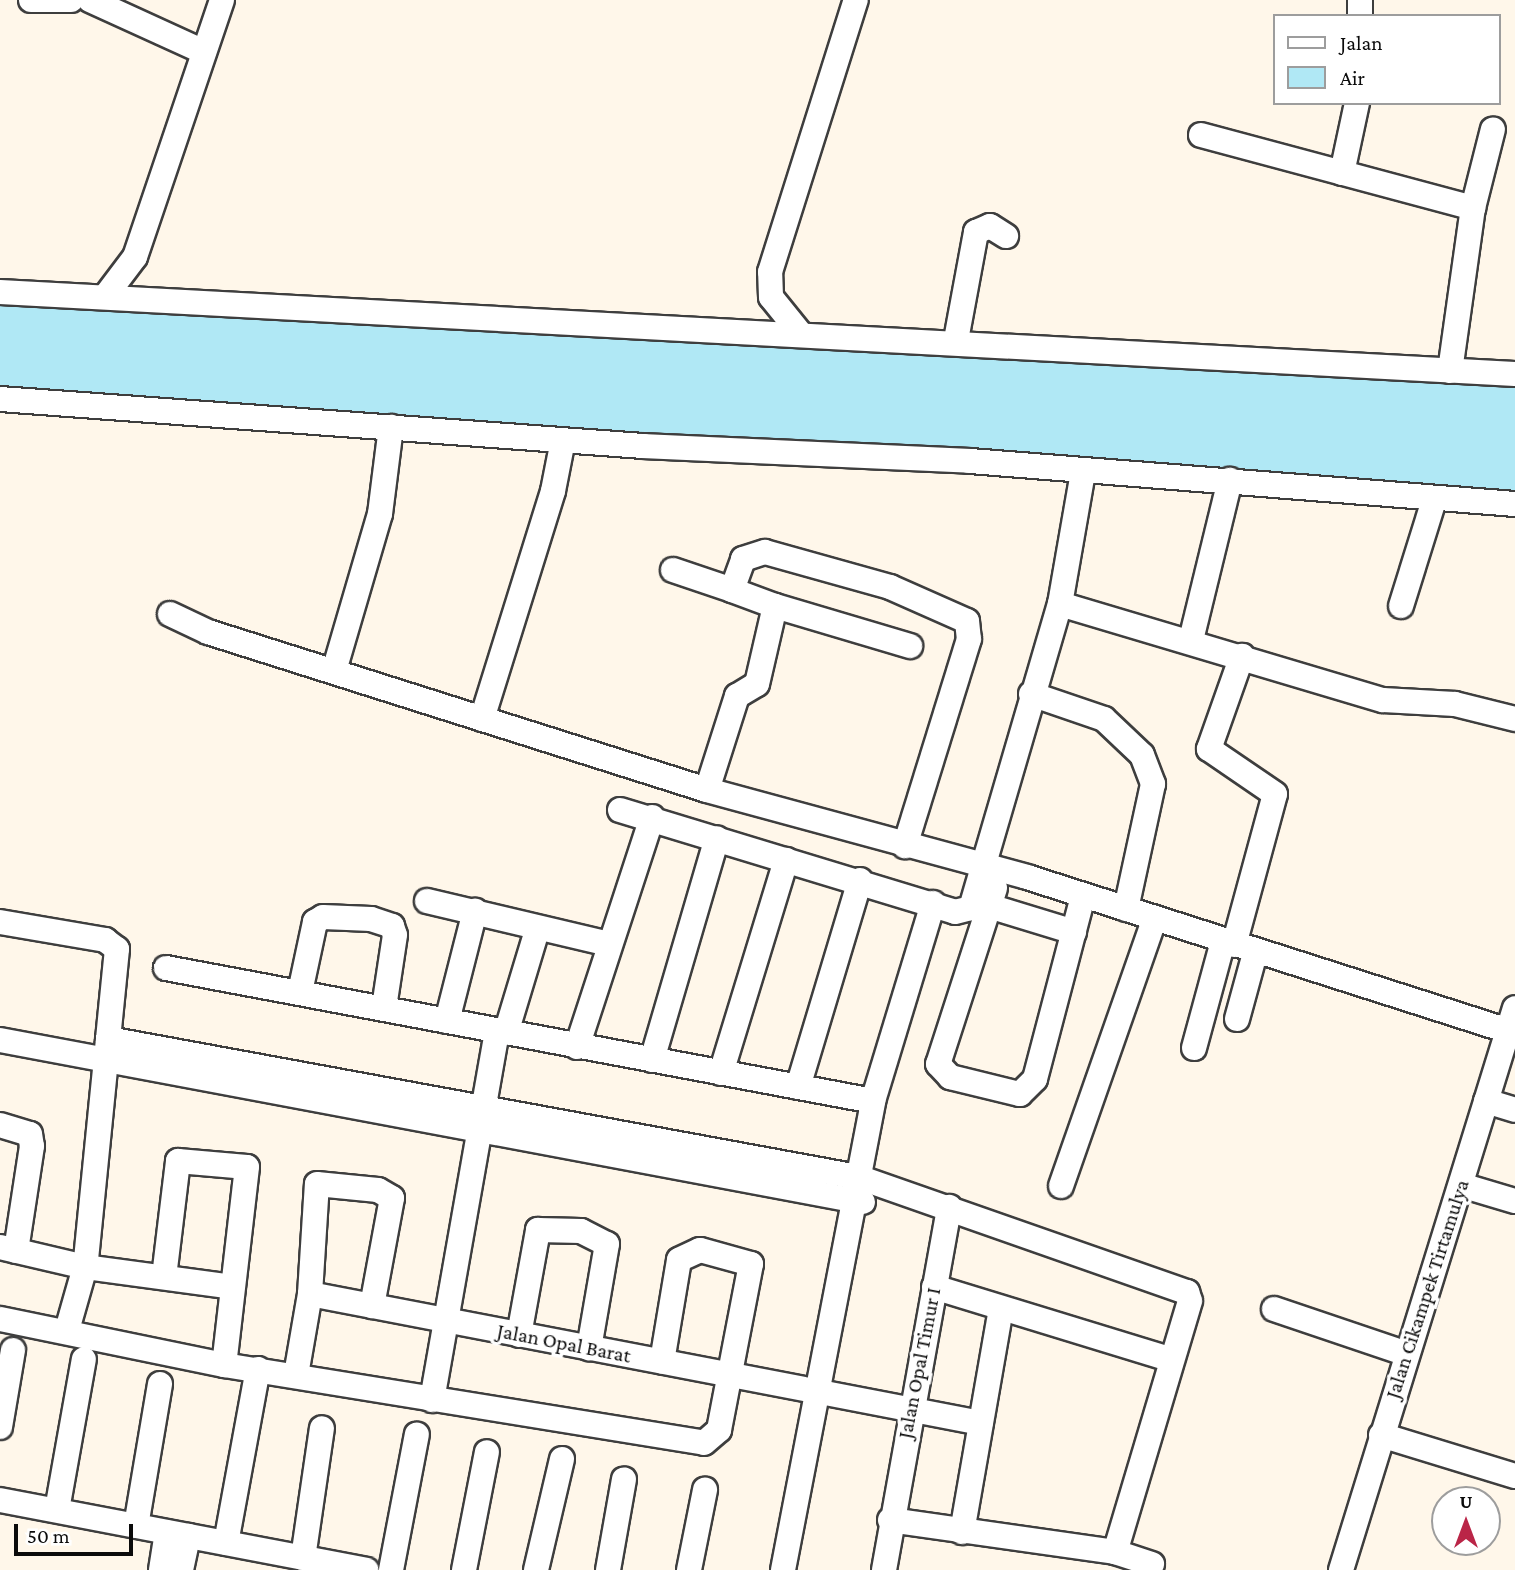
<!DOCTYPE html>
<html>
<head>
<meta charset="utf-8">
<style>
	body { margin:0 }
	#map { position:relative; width:1515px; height:1570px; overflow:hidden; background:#fff7ea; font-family:"Crimson Pro",serif }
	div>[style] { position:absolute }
	.water>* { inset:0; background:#b0e8f5 }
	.roads { filter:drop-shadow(2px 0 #3e3e3e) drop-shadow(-2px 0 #3e3e3e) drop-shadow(0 2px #3e3e3e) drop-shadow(0 -2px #3e3e3e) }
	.minor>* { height:24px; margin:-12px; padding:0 12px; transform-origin:12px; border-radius:12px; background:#fff }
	span { translate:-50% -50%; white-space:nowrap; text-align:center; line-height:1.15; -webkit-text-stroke:7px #fff; paint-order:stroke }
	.street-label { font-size:21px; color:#0b0b0b }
	.legend { position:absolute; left:1273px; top:14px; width:228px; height:91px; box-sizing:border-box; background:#fff; border:2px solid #9d9d9d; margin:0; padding:9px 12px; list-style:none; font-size:21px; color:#0b0b0b }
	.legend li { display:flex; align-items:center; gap:14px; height:35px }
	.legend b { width:35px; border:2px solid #9d9d9d }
	.north { position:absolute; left:1431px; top:1486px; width:70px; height:70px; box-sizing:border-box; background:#fff; border:2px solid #9d9d9d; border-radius:50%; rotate:0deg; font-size:19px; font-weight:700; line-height:28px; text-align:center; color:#0b0b0b }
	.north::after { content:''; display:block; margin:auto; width:24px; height:32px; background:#ba2547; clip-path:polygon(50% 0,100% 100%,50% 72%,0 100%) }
	.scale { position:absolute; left:14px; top:1524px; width:119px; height:32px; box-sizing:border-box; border:4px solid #0b0b0b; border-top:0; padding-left:9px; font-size:21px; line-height:24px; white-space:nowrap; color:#0b0b0b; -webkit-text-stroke:5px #fff; paint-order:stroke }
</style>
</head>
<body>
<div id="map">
	<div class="water">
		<div style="clip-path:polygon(0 292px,1515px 374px,1515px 504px,0 399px)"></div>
	</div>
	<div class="roads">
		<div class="minor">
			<div style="left:31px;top:0;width:40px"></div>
			<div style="left:90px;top:0;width:125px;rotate:24.5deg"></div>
			<div style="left:1360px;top:16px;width:16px;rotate:-90deg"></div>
			<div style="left:1201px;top:135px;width:282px;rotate:15deg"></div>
			<div style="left:1342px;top:173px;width:72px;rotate:-77.9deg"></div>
			<div style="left:0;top:292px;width:1517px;rotate:3.1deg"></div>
			<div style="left:107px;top:294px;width:46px;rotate:-52.9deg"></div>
			<div style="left:135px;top:257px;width:271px;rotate:-71.3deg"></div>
			<div style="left:800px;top:333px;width:46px;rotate:-128.9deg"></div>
			<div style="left:771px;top:297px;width:25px;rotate:-92deg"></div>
			<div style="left:770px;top:272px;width:285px;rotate:-72.5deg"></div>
			<div style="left:956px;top:340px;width:110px;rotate:-79.5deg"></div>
			<div style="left:976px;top:232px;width:15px;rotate:-23deg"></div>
			<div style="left:990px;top:226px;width:19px;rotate:32deg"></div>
			<div style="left:1450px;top:371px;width:165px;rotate:-82deg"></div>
			<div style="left:1473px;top:208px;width:81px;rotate:-75.8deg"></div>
			<div style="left:0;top:399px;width:645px;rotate:4.18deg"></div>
			<div style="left:643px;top:446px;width:327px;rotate:2.6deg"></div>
			<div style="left:970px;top:461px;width:547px;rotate:4.51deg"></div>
			<div style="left:673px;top:570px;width:62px;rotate:18.7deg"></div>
			<div style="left:1060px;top:604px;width:337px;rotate:16.6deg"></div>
			<div style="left:1383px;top:700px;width:72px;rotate:3.2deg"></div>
			<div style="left:1455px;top:704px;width:62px;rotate:14deg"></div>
			<div style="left:775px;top:606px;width:141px;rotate:16.5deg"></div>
			<div style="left:1401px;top:606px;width:111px;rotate:-72.7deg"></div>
			<div style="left:170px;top:614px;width:42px;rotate:25.3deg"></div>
			<div style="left:208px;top:632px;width:523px;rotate:17.57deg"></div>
			<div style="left:707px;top:790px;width:332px;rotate:15.2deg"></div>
			<div style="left:1027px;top:877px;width:512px;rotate:17.73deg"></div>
			<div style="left:1191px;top:640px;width:165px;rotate:-76.3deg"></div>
			<div style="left:334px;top:671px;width:164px;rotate:-73.7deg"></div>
			<div style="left:380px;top:514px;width:88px;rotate:-82.8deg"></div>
			<div style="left:1031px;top:694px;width:77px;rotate:18.9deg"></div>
			<div style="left:1104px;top:719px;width:52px;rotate:43.5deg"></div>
			<div style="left:1142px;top:755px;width:31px;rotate:69deg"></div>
			<div style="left:1153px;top:784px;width:128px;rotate:102.2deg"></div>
			<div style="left:482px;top:719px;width:239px;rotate:-72.7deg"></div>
			<div style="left:553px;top:491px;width:52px;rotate:-78.9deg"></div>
			<div style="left:707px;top:790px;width:99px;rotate:-72.3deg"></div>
			<div style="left:737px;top:696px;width:23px;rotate:-31deg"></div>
			<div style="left:757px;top:684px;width:80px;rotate:-77deg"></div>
			<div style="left:775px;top:606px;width:46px;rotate:-159.6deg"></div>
			<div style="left:732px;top:590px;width:33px;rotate:-70deg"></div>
			<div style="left:743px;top:559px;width:23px;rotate:-18deg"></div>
			<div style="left:765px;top:552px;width:130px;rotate:15.6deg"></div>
			<div style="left:890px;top:587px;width:84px;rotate:23.8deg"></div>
			<div style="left:967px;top:621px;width:18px;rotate:84deg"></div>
			<div style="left:969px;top:639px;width:217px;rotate:107.2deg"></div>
			<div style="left:620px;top:810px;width:350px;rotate:16.9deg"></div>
			<div style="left:955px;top:912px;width:16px;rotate:-14deg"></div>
			<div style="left:971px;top:908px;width:317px;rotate:-73.7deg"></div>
			<div style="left:1060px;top:604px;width:134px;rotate:-80.1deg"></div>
			<div style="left:995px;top:888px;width:185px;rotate:107.9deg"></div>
			<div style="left:938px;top:1064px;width:18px;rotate:47deg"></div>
			<div style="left:950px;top:1077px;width:72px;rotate:13.7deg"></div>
			<div style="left:1020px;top:1094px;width:21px;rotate:-45deg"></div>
			<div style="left:1035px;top:1079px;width:189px;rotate:-75.3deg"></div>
			<div style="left:427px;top:901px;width:187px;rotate:13.3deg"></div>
			<div style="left:989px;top:906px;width:89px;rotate:17deg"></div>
			<div style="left:0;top:922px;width:107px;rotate:9.7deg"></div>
			<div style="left:105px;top:940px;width:15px;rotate:37deg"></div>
			<div style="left:117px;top:949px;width:320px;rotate:95.7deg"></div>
			<div style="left:85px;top:1267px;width:66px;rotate:105.9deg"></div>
			<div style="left:1234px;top:945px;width:156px;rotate:-74.8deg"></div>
			<div style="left:1275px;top:794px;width:80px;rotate:-145.7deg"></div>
			<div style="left:1209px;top:749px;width:99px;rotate:-70.5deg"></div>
			<div style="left:166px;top:968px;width:719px;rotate:10.65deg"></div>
			<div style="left:300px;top:992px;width:72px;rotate:-77.9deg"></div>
			<div style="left:315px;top:922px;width:9px;rotate:-32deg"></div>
			<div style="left:323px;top:917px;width:48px;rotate:2.4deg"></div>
			<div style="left:371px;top:919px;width:22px;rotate:18deg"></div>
			<div style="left:392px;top:926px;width:9px;rotate:72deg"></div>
			<div style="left:395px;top:935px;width:74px;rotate:98.6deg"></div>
			<div style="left:1237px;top:1019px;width:68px;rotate:-74.7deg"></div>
			<div style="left:447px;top:1021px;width:114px;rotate:-75.7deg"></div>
			<div style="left:506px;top:1033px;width:108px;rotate:-73.2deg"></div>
			<div style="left:108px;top:1039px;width:763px;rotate:10.43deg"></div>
			<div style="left:858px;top:1177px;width:349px;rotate:19.3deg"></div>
			<div style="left:1187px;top:1292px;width:9px;rotate:72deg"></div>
			<div style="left:1190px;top:1301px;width:262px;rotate:106.6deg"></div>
			<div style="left:0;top:1040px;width:878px;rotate:10.63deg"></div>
			<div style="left:577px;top:1047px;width:242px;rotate:-71.9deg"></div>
			<div style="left:1194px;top:1048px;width:111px;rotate:-74.8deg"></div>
			<div style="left:652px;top:1060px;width:231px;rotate:-73.7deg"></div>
			<div style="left:721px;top:1073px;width:223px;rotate:-73deg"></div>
			<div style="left:798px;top:1087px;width:216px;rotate:-73.3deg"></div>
			<div style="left:1486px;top:1101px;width:30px;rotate:17deg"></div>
			<div style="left:0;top:1125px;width:31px;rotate:17deg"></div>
			<div style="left:30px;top:1134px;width:12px;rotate:81deg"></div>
			<div style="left:32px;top:1146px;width:106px;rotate:98.7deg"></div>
			<div style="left:1461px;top:1185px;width:56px;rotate:16.5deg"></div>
			<div style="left:1061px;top:1186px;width:284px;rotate:-70.7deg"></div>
			<div style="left:0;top:1247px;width:87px;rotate:13.2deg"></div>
			<div style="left:85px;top:1267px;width:148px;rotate:7.7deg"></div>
			<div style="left:164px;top:1277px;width:117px;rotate:-83.1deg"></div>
			<div style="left:178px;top:1161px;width:69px;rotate:5deg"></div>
			<div style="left:247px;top:1167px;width:199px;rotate:96.6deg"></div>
			<div style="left:934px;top:1287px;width:246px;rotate:17deg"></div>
			<div style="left:310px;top:1294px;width:683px;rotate:10.88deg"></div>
			<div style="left:1274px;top:1309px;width:140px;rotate:18.7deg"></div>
			<div style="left:0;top:1319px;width:229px;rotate:11.6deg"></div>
			<div style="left:224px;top:1365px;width:486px;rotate:9.2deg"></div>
			<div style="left:704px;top:1443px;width:20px;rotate:-41deg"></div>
			<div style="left:719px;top:1430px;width:169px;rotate:-79.1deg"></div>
			<div style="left:751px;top:1264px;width:53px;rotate:-164.6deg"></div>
			<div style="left:700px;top:1250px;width:23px;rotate:155deg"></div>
			<div style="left:679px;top:1260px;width:103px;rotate:99.5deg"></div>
			<div style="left:519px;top:1335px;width:107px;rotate:-79.7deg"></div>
			<div style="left:538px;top:1230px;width:43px;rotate:1.3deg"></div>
			<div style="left:581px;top:1231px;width:29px;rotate:27deg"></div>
			<div style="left:607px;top:1244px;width:106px;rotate:99.8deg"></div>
			<div style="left:296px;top:1375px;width:82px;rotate:-80.2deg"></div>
			<div style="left:310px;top:1294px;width:110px;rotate:-86.4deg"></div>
			<div style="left:317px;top:1184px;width:61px;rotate:5.6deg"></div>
			<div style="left:378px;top:1190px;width:16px;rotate:30deg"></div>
			<div style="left:392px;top:1198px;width:110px;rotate:100.5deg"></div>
			<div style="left:432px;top:1400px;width:375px;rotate:-80deg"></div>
			<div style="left:0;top:1427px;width:78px;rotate:-80.4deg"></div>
			<div style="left:1381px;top:1435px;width:140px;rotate:17deg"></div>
			<div style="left:0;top:1500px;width:373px;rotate:10.8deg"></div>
			<div style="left:57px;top:1510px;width:153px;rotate:-79.9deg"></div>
			<div style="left:890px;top:1520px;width:227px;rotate:8.1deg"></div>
			<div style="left:1115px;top:1552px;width:39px;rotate:18deg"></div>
			<div style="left:136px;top:1526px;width:144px;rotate:-80.4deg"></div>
			<div style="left:962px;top:1532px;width:226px;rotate:-80.1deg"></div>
			<div style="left:226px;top:1543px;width:177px;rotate:-79.6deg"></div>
			<div style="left:303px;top:1558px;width:131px;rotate:-81.7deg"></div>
			<div style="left:161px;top:1570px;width:38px;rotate:-81deg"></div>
			<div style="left:181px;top:1570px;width:35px;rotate:-78deg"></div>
			<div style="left:391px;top:1570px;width:138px;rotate:-79.2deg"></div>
			<div style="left:464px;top:1570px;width:120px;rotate:-79deg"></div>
			<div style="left:536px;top:1570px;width:114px;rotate:-76.8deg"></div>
			<div style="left:608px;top:1570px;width:92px;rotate:-80deg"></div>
			<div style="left:689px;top:1570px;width:82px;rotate:-78.7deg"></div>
			<div style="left:783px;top:1570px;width:478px;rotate:-79.1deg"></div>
			<div style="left:873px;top:1101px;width:207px;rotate:-73.1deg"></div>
			<div style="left:884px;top:1570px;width:369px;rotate:-79.8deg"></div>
			<div style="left:1341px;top:1570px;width:588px;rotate:-72.8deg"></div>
		</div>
	</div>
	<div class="street-label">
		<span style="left:1427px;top:1289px;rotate:-72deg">Jalan Cikampek Tirtamulya</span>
		<span style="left:564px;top:1343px;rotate:11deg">Jalan Opal Barat</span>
		<span style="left:919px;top:1363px;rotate:-79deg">Jalan Opal Timur I</span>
	</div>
	<ul class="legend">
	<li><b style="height:9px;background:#fff"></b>Jalan</li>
	<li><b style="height:19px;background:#b0e8f5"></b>Air</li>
	</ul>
	<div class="north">U</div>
	<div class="scale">50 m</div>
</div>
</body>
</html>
